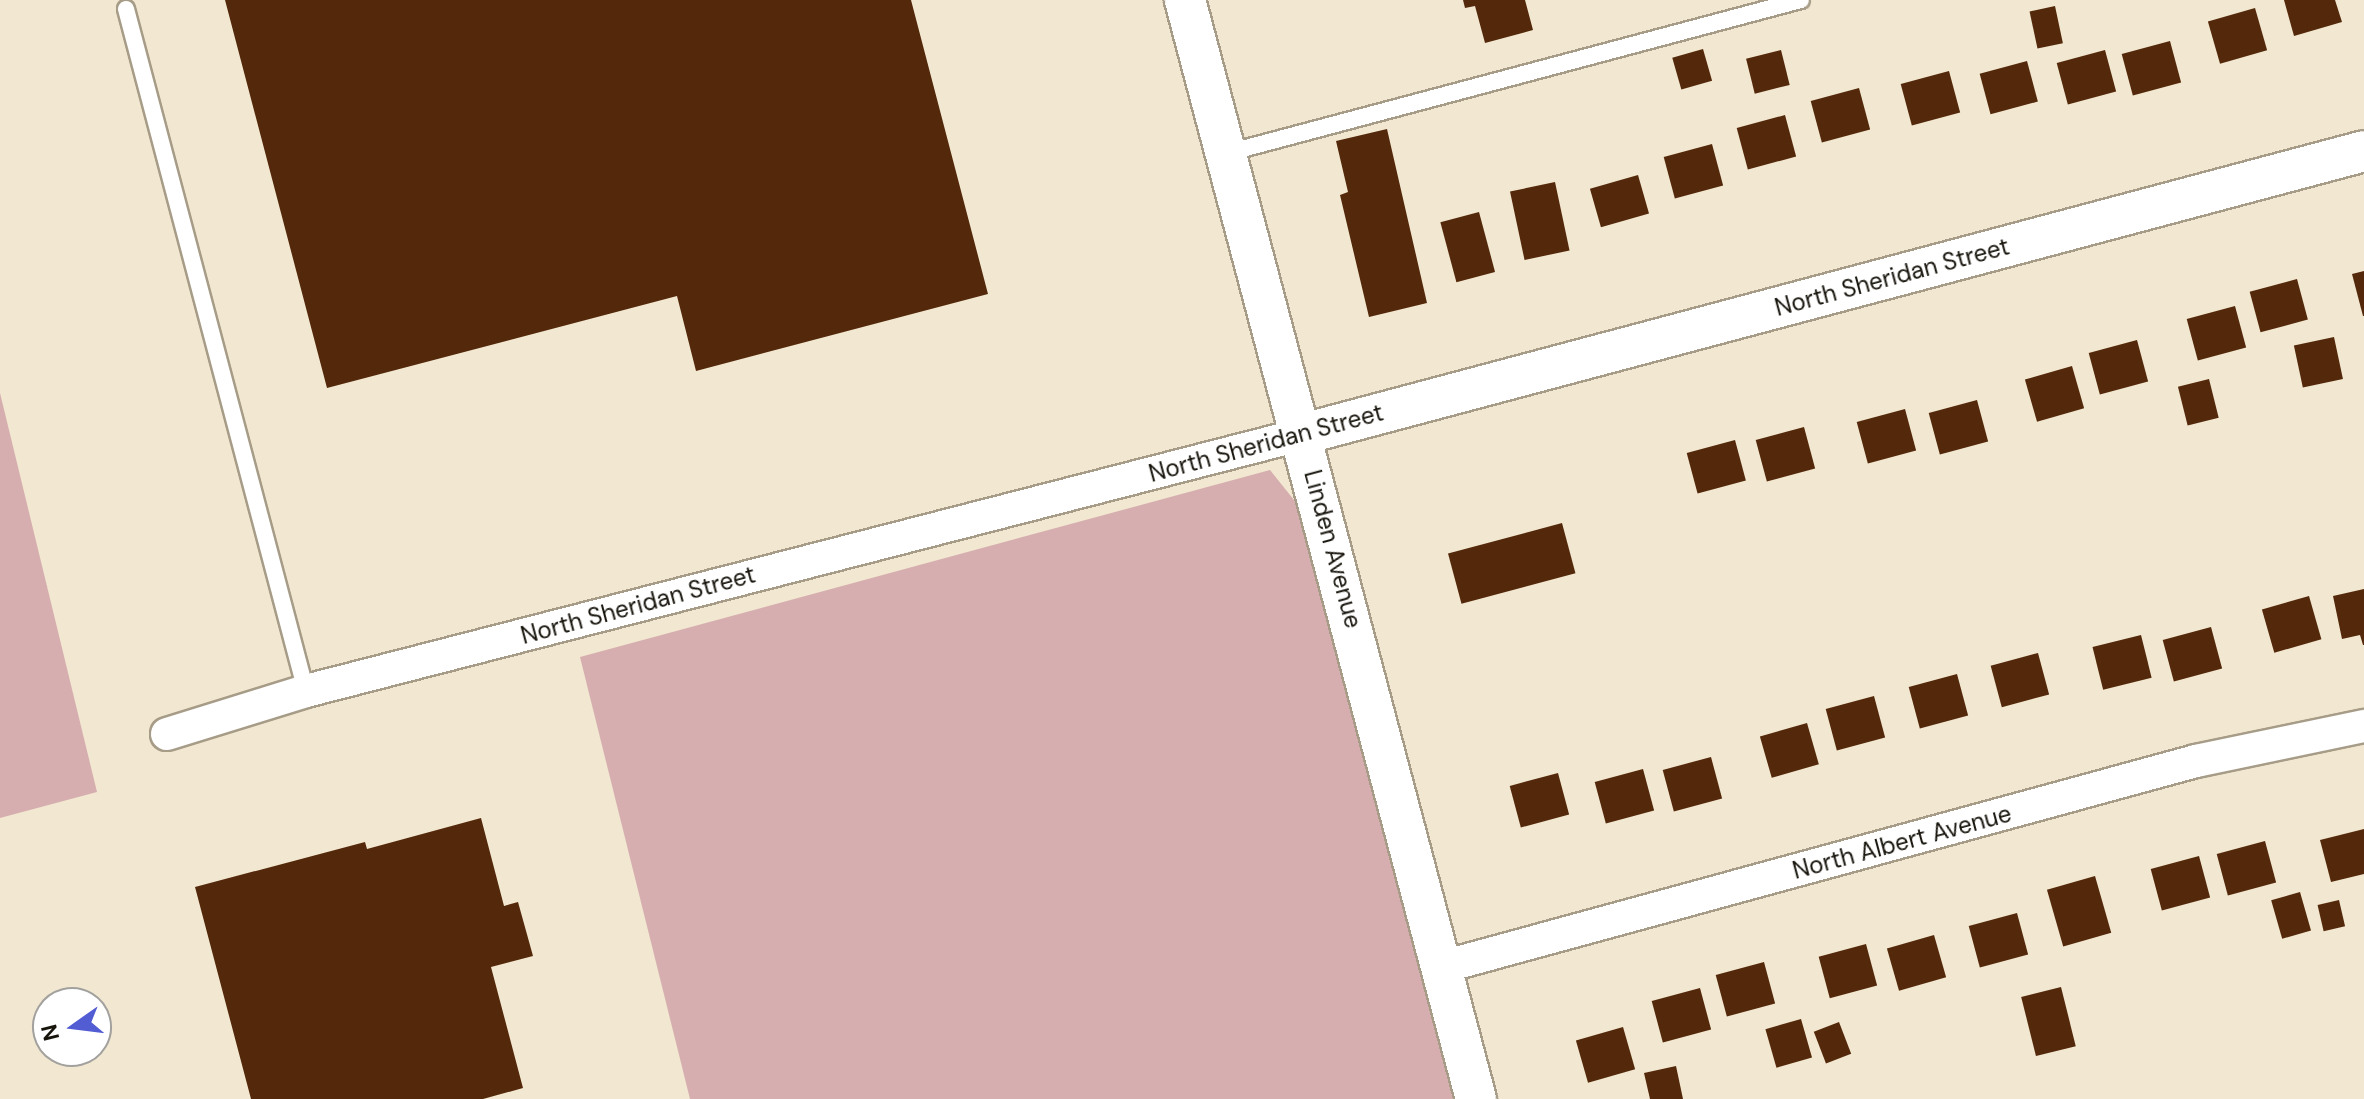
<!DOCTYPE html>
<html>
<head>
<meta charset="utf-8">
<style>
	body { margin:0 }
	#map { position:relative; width:2364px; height:1099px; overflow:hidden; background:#f2e7d0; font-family:"DM Sans",sans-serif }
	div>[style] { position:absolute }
	.green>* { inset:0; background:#d6aeaf }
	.building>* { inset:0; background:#54290b; transform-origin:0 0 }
	.roads { filter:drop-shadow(2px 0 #a69c87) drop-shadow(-2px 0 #a69c87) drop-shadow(0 2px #a69c87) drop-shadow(0 -2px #a69c87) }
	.service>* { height:16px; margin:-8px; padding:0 8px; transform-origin:8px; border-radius:8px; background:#fff }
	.minor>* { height:32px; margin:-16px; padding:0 16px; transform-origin:16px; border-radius:16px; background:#fff }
	.tertiary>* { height:40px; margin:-20px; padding:0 20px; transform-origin:20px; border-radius:20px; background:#fff }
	span { translate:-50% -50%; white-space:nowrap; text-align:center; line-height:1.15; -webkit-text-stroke:8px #fff; paint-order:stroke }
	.street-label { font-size:24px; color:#17140c }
	.north { position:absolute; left:32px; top:987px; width:80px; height:80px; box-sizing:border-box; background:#fff; border:2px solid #a2a19e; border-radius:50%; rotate:256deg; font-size:22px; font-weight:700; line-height:32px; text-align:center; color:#17140c }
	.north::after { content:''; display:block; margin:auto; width:28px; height:36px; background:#525cd3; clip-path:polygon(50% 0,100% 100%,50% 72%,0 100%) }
</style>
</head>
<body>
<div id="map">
	<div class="green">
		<div style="clip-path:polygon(0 393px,97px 792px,0 818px)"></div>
		<div style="clip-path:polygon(1270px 470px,1298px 505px,1453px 1099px,690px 1099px,580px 657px)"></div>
	</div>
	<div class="building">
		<div style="clip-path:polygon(225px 0,911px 0,988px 294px,696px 371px,677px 296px,327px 388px)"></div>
		<div style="clip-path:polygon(1463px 0,1525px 0,1533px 30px,1485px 43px,1475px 6px,1465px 8px)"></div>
		<div style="clip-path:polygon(2284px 0,2335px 0,2342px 22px,2294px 36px)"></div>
		<div style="left:2055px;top:6px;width:38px;height:26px;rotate:78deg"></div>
		<div style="left:2255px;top:8px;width:44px;height:49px;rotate:74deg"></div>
		<div style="left:2170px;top:41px;width:43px;height:50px;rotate:75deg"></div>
		<div style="left:1703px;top:49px;width:33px;height:32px;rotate:74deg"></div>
		<div style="left:1781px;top:50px;width:36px;height:36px;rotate:76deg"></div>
		<div style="left:2105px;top:50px;width:43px;height:50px;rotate:75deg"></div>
		<div style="left:2027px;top:61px;width:42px;height:49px;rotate:75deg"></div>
		<div style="left:1949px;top:71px;width:43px;height:50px;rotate:75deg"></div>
		<div style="left:1859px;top:88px;width:43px;height:50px;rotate:75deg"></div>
		<div style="left:1785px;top:115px;width:43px;height:50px;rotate:75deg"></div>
		<div style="clip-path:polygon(1387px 129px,1427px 303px,1369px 317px,1340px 195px,1348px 192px,1336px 141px)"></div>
		<div style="left:1712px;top:144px;width:43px;height:50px;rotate:75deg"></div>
		<div style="left:1638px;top:175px;width:40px;height:50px;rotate:74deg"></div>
		<div style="left:1555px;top:182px;width:70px;height:46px;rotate:78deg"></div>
		<div style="left:1479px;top:212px;width:62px;height:40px;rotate:75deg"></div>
		<div style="clip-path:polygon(2364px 271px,2364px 316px,2363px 316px,2352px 274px)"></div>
		<div style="left:2297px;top:279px;width:42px;height:49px;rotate:75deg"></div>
		<div style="left:2235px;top:306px;width:43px;height:50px;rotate:75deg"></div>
		<div style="left:2334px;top:337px;width:43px;height:41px;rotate:78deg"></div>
		<div style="left:2137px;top:340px;width:43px;height:50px;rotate:75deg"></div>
		<div style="left:2072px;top:366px;width:44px;height:49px;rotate:74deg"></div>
		<div style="left:2209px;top:379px;width:40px;height:32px;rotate:76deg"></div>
		<div style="left:1977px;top:400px;width:43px;height:50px;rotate:75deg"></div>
		<div style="left:1905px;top:409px;width:43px;height:50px;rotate:75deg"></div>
		<div style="left:1804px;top:427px;width:43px;height:50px;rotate:75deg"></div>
		<div style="left:1735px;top:440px;width:42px;height:50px;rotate:75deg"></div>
		<div style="left:1562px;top:523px;width:52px;height:118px;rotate:75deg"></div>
		<div style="clip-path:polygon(2364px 589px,2364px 645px,2363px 645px,2360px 635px,2342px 639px,2333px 596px)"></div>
		<div style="left:2309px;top:596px;width:45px;height:49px;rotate:74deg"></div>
		<div style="left:2211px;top:627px;width:43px;height:50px;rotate:75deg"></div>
		<div style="left:2141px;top:635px;width:44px;height:50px;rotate:76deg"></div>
		<div style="left:2038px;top:653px;width:43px;height:49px;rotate:75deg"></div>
		<div style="left:1957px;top:674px;width:43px;height:50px;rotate:75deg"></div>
		<div style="left:1874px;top:696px;width:43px;height:50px;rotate:75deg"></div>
		<div style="left:1807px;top:723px;width:43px;height:49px;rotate:74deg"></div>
		<div style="left:1711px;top:757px;width:43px;height:50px;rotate:75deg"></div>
		<div style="left:1643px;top:769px;width:43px;height:50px;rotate:75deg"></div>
		<div style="left:1558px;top:773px;width:43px;height:50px;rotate:75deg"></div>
		<div style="clip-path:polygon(481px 818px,504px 906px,518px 902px,533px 956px,491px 967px,523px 1088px,483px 1099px,251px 1099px,195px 887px,365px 842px,367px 849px)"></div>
		<div style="clip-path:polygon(2364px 829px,2364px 874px,2331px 882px,2320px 840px)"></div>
		<div style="left:2265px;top:841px;width:43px;height:50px;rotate:75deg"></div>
		<div style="left:2199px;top:856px;width:43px;height:50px;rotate:75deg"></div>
		<div style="left:2095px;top:876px;width:59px;height:50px;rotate:74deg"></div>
		<div style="left:2300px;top:892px;width:40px;height:30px;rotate:74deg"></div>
		<div style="left:2339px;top:900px;width:27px;height:22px;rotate:77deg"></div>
		<div style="left:2017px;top:913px;width:43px;height:50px;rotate:75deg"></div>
		<div style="left:1934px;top:935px;width:44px;height:49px;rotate:74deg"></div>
		<div style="left:1866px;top:944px;width:43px;height:49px;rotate:75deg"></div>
		<div style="left:1764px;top:962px;width:43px;height:50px;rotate:75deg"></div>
		<div style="left:2061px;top:987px;width:61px;height:41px;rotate:76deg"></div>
		<div style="left:1700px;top:988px;width:43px;height:50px;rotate:75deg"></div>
		<div style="left:1801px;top:1019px;width:40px;height:37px;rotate:74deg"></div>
		<div style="left:1839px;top:1022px;width:34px;height:27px;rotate:69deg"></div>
		<div style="left:1623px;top:1027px;width:44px;height:49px;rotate:74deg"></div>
		<div style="clip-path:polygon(1676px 1066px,1683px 1099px,1650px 1099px,1644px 1073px)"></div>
	</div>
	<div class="roads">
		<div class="service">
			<div style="left:126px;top:9px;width:705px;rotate:75.22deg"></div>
			<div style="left:1227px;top:153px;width:594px;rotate:-14.93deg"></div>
		</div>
		<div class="minor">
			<div style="left:167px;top:734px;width:145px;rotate:-17.2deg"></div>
			<div style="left:306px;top:691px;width:1030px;rotate:-14.45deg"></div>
			<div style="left:1442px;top:967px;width:782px;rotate:-15.28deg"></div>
			<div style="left:2196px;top:761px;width:172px;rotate:-11.8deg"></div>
		</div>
		<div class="tertiary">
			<div style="left:1185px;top:0;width:1137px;rotate:75.17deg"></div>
			<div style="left:1303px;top:434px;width:1098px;rotate:-14.93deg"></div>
		</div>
	</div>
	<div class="street-label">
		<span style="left:1892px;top:277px;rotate:-15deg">North Sheridan Street</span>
		<span style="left:1266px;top:443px;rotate:-15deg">North Sheridan Street</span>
		<span style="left:1333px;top:549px;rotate:75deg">Linden Avenue</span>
		<span style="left:638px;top:605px;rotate:-15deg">North Sheridan Street</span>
		<span style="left:1902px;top:842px;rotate:-15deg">North Albert Avenue</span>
	</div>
	<div class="north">N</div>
</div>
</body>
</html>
